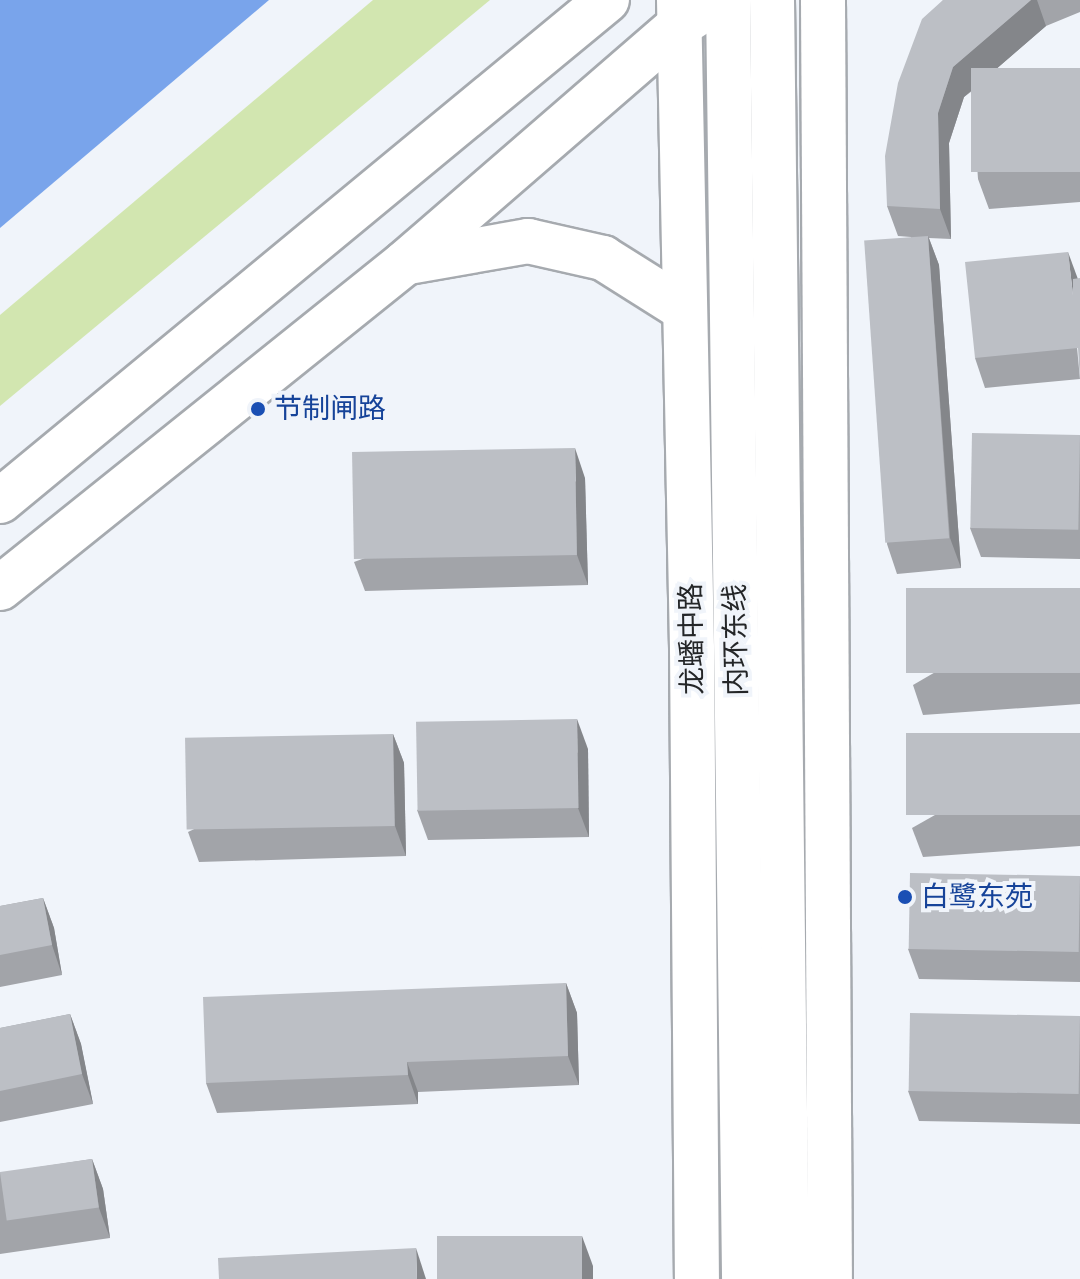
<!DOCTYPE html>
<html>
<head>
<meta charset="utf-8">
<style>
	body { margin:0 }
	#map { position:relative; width:1080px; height:1279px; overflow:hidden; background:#f0f4fa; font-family:Signika,"Noto Sans SC",sans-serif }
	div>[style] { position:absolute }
	.green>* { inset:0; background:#d2e6b0 }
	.water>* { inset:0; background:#79a4eb }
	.roads { filter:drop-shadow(2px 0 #a6aaaf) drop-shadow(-2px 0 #a6aaaf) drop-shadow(0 2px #a6aaaf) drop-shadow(0 -2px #a6aaaf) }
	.secondary>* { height:44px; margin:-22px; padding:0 22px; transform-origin:22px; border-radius:22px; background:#fff }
	.primary>* { height:44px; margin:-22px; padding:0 22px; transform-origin:22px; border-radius:22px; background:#fff }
	.trunk>* { height:44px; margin:-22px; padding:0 22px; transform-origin:22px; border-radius:22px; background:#fff }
	.wall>* { inset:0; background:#a2a4a9 }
	.shaded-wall>* { inset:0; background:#84868a }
	.building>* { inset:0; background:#bcbfc5; transform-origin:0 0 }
	.dots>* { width:22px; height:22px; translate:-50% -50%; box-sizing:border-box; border:4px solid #f0f4fa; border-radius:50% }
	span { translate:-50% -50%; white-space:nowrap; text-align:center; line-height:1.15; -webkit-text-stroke:8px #f0f4fa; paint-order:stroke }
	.transit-label { font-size:28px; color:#164399 }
	.left { translate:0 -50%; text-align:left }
	.street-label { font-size:28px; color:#242628 }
</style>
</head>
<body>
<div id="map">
	<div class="green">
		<div style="clip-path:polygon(373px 0,490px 0,0 406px,0 315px)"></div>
	</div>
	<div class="water">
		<div style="clip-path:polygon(0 0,269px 0,0 228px)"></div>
	</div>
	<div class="roads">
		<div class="secondary">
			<div style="left:408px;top:262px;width:122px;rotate:-9.9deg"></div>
			<div style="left:528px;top:241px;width:77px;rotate:12.8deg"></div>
			<div style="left:603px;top:258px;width:96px;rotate:32.2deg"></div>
			<div style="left:0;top:501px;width:787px;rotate:-39.54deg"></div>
			<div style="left:0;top:588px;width:519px;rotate:-38.75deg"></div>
			<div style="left:405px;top:263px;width:364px;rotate:-40.9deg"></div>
			<div style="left:680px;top:25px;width:45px;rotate:-33.3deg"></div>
		</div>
		<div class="primary">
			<div style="left:679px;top:0;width:649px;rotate:88.85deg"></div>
			<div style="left:692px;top:649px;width:630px;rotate:89.55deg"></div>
			<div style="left:823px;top:0;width:1279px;rotate:89.69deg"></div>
		</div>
		<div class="trunk">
			<div style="left:728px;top:0;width:1279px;rotate:89.28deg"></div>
			<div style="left:772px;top:0;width:1279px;rotate:89.33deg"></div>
		</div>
	</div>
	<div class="wall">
		<div style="clip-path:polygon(943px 0,1080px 0,1080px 12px,1046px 26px,989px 75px,1080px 68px,1080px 202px,989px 209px,978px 179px,972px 91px,964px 97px,949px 143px,951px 239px,929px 238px,939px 265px,961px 568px,897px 574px,887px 544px,911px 237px,898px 236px,887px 206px)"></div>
		<div style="clip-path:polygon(1068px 252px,1080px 379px,985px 388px,975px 358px)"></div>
		<div style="clip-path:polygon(1080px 435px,1080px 559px,981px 557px,970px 528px)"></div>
		<div style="clip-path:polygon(585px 478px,588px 585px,365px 591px,354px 562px)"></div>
		<div style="clip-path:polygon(1080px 588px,1080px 704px,923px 715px,913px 685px)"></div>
		<div style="clip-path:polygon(1080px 733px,1080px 846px,923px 857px,912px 828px)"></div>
		<div style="clip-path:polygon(393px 734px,404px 763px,406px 856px,199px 862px,188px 832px)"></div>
		<div style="clip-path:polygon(588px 749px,589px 837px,428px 840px,417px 810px)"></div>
		<div style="clip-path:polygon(1080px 877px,1080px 982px,919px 979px,908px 949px)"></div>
		<div style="clip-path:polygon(43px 898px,54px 928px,62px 975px,0 987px,0 906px)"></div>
		<div style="clip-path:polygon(566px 983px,577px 1013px,579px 1085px,418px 1092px,418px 1104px,217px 1113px,206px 1083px)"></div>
		<div style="clip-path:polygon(70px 1014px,81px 1044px,93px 1104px,0 1122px,0 1028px)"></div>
		<div style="clip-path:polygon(1080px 1017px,1080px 1124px,919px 1121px,908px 1091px)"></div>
		<div style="clip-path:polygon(92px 1159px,103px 1189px,110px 1238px,0 1254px,0 1173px)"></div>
	</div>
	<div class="shaded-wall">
		<div style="clip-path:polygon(1031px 0,1037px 0,1046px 26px,964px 97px,949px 143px,951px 239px,940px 209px,938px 113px,953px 67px)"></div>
		<div style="clip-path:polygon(928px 236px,939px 265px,961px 568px,950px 538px)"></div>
		<div style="clip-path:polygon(1068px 252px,1079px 282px,1073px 295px)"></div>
		<div style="clip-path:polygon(575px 448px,585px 478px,588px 585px,577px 555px)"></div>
		<div style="clip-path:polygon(577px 719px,588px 749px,589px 837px,578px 808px)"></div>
		<div style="clip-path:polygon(393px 734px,404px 763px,406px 856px,395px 826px)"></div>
		<div style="clip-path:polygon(43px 898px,54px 928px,62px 975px,52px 945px)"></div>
		<div style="clip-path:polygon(566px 983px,577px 1013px,579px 1085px,568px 1056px)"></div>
		<div style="clip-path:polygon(70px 1014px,81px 1044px,93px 1104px,82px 1074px)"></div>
		<div style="clip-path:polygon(407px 1062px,418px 1092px,418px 1104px,408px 1075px)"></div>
		<div style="clip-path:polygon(92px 1159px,103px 1189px,110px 1238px,99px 1208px)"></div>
		<div style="clip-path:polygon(582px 1236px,593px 1266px,593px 1279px,582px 1279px)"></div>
		<div style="clip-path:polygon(416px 1248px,426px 1279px,417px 1279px)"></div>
	</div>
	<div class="building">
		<div style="clip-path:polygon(943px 0,1031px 0,953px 67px,938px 113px,940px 209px,887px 206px,885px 156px,898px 83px,922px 19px)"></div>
		<div style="left:1080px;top:68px;width:104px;height:109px;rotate:90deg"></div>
		<div style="left:928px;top:236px;width:303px;height:64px;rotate:86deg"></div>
		<div style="clip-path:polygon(1068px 252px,1073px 295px,1073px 279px,1080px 278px,1080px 380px,1078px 348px,975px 358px,965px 262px)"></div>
		<div style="left:972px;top:433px;width:108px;height:95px;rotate:1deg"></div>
		<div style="left:575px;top:448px;width:107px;height:223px;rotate:89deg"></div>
		<div style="left:1080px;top:588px;width:85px;height:174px;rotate:90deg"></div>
		<div style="left:577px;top:719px;width:89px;height:161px;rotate:89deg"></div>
		<div style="left:1080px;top:733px;width:82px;height:174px;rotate:90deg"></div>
		<div style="left:393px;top:734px;width:92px;height:208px;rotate:89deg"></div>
		<div style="left:910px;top:873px;width:170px;height:76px;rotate:1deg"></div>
		<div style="clip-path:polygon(43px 898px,52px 945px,0 955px,0 906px)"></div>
		<div style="clip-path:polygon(566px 983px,568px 1056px,407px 1062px,408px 1075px,206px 1083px,203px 997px)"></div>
		<div style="left:910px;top:1013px;width:170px;height:78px;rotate:1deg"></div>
		<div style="clip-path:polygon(70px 1014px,82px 1074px,0 1091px,0 1028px)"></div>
		<div style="left:92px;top:1159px;width:49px;height:93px;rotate:82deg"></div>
		<div style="left:582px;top:1236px;width:43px;height:145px;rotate:90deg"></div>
		<div style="clip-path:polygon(416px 1248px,417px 1279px,219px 1279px,218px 1258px)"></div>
	</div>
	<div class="dots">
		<div style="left:258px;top:409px;background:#1a4fb4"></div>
		<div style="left:905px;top:897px;background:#1a4fb4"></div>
	</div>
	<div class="transit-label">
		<span class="left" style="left:274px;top:409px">节制闸路</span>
		<span class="left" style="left:921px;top:897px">白鹭东苑</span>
	</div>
	<div class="street-label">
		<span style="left:692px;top:639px;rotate:-91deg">龙蟠中路</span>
		<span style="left:736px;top:640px;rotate:-91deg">内环东线</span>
	</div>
</div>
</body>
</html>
